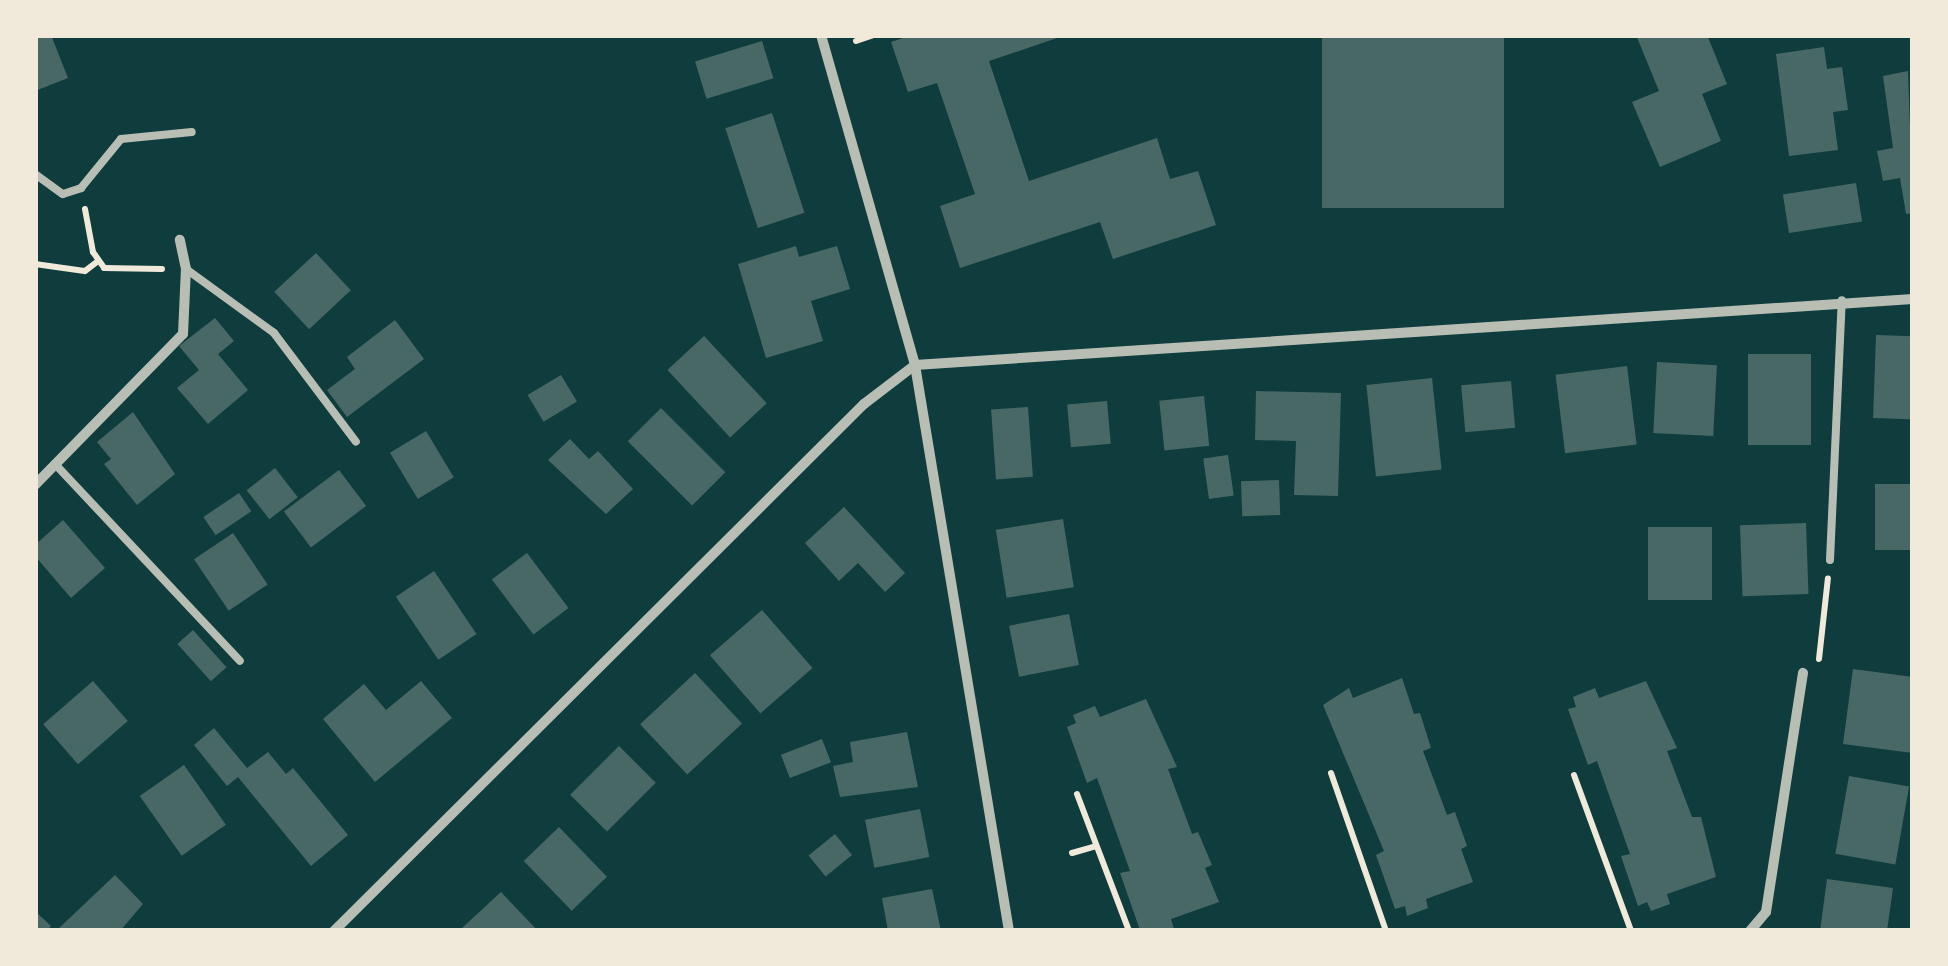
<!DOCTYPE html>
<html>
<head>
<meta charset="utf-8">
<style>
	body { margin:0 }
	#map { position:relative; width:1948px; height:966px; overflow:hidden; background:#0f3d3e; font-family:Barlow,sans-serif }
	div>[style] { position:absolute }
	.building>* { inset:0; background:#486865; transform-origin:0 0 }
	.path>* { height:6px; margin:-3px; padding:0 3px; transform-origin:3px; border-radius:3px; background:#f1e9da }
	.service>* { height:8px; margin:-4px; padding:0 4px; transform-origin:4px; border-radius:4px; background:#b8beb3 }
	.minor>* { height:10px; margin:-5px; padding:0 5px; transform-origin:5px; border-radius:5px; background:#b8beb3 }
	span { translate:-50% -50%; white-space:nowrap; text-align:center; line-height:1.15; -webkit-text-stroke:10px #f1e9da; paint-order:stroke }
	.frame { position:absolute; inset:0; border:38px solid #f1e9da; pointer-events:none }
</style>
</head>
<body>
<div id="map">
	<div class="building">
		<div style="clip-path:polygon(35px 35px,51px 35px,68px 78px,35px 91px)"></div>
		<div style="clip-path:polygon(912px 35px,1066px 35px,989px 61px,1029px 181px,1157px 138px,1170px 179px,1198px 171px,1216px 225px,1113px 259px,1100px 222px,960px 268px,940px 206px,975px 194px,937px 83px,908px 92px,891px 42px)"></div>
		<div style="left:1322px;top:35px;width:182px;height:173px"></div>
		<div style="clip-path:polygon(1636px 35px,1707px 35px,1727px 84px,1702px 94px,1721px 141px,1660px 167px,1632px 102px,1659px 91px)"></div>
		<div style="left:762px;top:41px;width:39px;height:70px;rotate:73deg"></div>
		<div style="clip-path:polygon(1824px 47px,1827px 69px,1842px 67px,1848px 110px,1833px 112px,1838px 150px,1789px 156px,1776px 54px)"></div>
		<div style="clip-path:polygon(1908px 71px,1913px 213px,1906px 214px,1900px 178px,1883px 181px,1877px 151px,1893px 148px,1883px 76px)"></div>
		<div style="left:772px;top:113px;width:105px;height:49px;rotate:72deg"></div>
		<div style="left:1856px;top:183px;width:39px;height:74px;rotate:81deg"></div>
		<div style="clip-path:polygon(796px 246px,799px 257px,837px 246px,850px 289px,811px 301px,823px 341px,766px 358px,738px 264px)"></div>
		<div style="left:316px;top:253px;width:51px;height:57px;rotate:47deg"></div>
		<div style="clip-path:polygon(215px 318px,234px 341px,218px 354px,248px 390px,208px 424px,177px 388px,199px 370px,179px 346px)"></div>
		<div style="clip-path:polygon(395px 320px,424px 359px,347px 417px,327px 390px,355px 369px,347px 357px)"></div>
		<div style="left:1876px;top:335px;width:37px;height:83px;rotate:2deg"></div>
		<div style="left:704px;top:336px;width:92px;height:50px;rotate:47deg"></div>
		<div style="left:1748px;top:354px;width:63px;height:91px"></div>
		<div style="left:1657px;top:362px;width:60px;height:71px;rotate:3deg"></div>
		<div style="left:1627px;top:366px;width:79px;height:72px;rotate:83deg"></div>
		<div style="left:561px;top:375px;width:31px;height:39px;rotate:59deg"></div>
		<div style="left:1432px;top:378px;width:92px;height:66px;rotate:84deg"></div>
		<div style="left:1511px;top:381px;width:47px;height:50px;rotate:85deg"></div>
		<div style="clip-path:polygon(1256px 391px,1341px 393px,1338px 496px,1294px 495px,1296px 441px,1255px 440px)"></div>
		<div style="left:1204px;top:396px;width:50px;height:45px;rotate:84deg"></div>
		<div style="left:1107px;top:401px;width:43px;height:40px;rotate:85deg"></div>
		<div style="left:1028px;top:407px;width:70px;height:37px;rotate:86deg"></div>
		<div style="left:661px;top:408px;width:91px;height:47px;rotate:45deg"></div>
		<div style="clip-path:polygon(133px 412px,175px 474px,137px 505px,104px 464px,111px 459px,97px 442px)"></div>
		<div style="left:426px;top:431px;width:54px;height:42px;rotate:59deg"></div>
		<div style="clip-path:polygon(570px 439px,589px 459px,598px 451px,633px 489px,606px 514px,548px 460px)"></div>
		<div style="left:1228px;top:455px;width:41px;height:25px;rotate:82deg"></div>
		<div style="left:275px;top:468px;width:37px;height:36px;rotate:52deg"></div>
		<div style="left:339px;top:470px;width:45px;height:69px;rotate:53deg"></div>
		<div style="left:1279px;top:480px;width:35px;height:38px;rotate:88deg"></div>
		<div style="left:1875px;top:484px;width:38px;height:66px"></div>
		<div style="left:239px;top:493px;width:22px;height:43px;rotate:56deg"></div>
		<div style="clip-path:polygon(844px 507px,905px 573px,885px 592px,858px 563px,839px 581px,805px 543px)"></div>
		<div style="left:1063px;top:519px;width:69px;height:68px;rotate:81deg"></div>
		<div style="clip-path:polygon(63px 520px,105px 568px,71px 598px,35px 556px,35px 545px)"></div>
		<div style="left:1806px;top:523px;width:71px;height:66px;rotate:88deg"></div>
		<div style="left:1648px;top:527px;width:64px;height:73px"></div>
		<div style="left:233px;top:533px;width:62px;height:47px;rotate:56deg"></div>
		<div style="left:527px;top:553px;width:69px;height:44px;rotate:53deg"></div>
		<div style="left:434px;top:571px;width:76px;height:46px;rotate:56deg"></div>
		<div style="left:762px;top:610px;width:77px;height:69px;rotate:49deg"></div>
		<div style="left:1069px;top:614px;width:52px;height:61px;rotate:79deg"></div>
		<div style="left:193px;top:630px;width:50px;height:21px;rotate:48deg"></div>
		<div style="clip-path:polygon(1853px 669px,1913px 677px,1913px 753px,1843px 744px)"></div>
		<div style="left:695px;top:673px;width:69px;height:75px;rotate:47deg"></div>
		<div style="clip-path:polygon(1402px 678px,1414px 714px,1420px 713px,1431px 748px,1423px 751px,1447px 815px,1455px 812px,1467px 846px,1461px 849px,1473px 882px,1426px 899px,1428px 908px,1407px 916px,1405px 906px,1395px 909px,1376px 855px,1384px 851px,1323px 705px,1349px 688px,1353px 698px)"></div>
		<div style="left:93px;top:681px;width:53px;height:66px;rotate:49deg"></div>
		<div style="clip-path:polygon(421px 681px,452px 718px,375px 782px,323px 719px,364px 684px,386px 710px)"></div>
		<div style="clip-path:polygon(1646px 681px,1677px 748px,1667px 751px,1692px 817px,1701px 817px,1716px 877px,1667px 894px,1670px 904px,1651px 911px,1647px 902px,1638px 906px,1621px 856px,1630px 854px,1597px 761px,1588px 765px,1568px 709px,1576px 707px,1573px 697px,1595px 688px,1599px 698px)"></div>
		<div style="clip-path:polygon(1146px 699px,1177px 767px,1168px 769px,1192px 834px,1198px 832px,1212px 865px,1205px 868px,1219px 902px,1171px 919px,1174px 929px,1168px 931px,1140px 930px,1120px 873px,1130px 871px,1097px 778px,1087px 783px,1067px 727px,1076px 723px,1073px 715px,1095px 706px,1100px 717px)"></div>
		<div style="clip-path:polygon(214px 728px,247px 768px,268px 752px,286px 774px,293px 768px,348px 835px,311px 866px,238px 777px,227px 786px,194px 745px)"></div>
		<div style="clip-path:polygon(907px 732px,918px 787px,840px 797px,833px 766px,853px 762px,850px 742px)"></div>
		<div style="left:822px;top:739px;width:25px;height:44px;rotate:69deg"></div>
		<div style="left:619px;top:746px;width:52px;height:69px;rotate:45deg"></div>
		<div style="left:184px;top:765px;width:73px;height:54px;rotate:55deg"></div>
		<div style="left:1849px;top:776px;width:61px;height:79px;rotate:10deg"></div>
		<div style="left:920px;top:809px;width:49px;height:56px;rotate:79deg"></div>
		<div style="left:559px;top:827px;width:69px;height:49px;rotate:46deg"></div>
		<div style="left:835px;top:834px;width:27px;height:34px;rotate:51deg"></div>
		<div style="clip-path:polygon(115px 875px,143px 904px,120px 931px,56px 931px)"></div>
		<div style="clip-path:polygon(1827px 879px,1893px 888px,1887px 931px,1820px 931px)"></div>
		<div style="clip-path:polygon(932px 889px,941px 931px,888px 931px,882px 898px)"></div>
		<div style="clip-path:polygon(501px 892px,538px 931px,462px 928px)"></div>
		<div style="clip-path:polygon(35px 911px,51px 926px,47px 931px,35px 931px)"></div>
	</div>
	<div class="path">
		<div style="left:856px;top:41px;width:18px;rotate:-19deg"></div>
		<div style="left:85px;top:209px;width:44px;rotate:79.5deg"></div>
		<div style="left:93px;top:252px;width:19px;rotate:55deg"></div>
		<div style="left:104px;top:268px;width:58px;rotate:1deg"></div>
		<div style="left:35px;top:264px;width:50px;rotate:8deg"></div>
		<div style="left:85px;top:271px;width:15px;rotate:-37deg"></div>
		<div style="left:1819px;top:659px;width:81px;rotate:-83.7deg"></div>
		<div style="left:1331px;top:773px;width:167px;rotate:70.8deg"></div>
		<div style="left:1574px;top:775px;width:166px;rotate:69.9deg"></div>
		<div style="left:1077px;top:794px;width:147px;rotate:69.2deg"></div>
		<div style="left:1072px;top:853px;width:25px;rotate:-16deg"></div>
	</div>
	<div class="service">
		<div style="left:35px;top:174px;width:34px;rotate:36deg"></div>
		<div style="left:63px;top:194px;width:19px;rotate:-18deg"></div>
		<div style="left:81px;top:188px;width:63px;rotate:-50.8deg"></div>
		<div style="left:121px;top:139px;width:71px;rotate:-5.6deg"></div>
		<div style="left:186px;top:269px;width:109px;rotate:36deg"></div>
		<div style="left:274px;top:333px;width:136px;rotate:53deg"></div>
		<div style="left:55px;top:464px;width:270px;rotate:46.8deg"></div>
		<div style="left:1830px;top:560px;width:260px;rotate:-87.4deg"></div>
	</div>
	<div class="minor">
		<div style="left:821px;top:35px;width:343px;rotate:74.1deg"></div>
		<div style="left:915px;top:365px;width:574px;rotate:80.57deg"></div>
		<div style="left:35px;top:485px;width:211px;rotate:-45.6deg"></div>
		<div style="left:183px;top:334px;width:65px;rotate:-87.4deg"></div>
		<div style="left:186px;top:269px;width:30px;rotate:-102deg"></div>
		<div style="left:334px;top:931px;width:747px;rotate:-44.84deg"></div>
		<div style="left:864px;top:404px;width:64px;rotate:-37.4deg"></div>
		<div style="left:915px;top:365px;width:1000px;rotate:-3.78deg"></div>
		<div style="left:1750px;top:931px;width:25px;rotate:-50deg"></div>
		<div style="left:1766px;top:912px;width:242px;rotate:-81.2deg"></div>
	</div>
	<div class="frame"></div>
</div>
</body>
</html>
